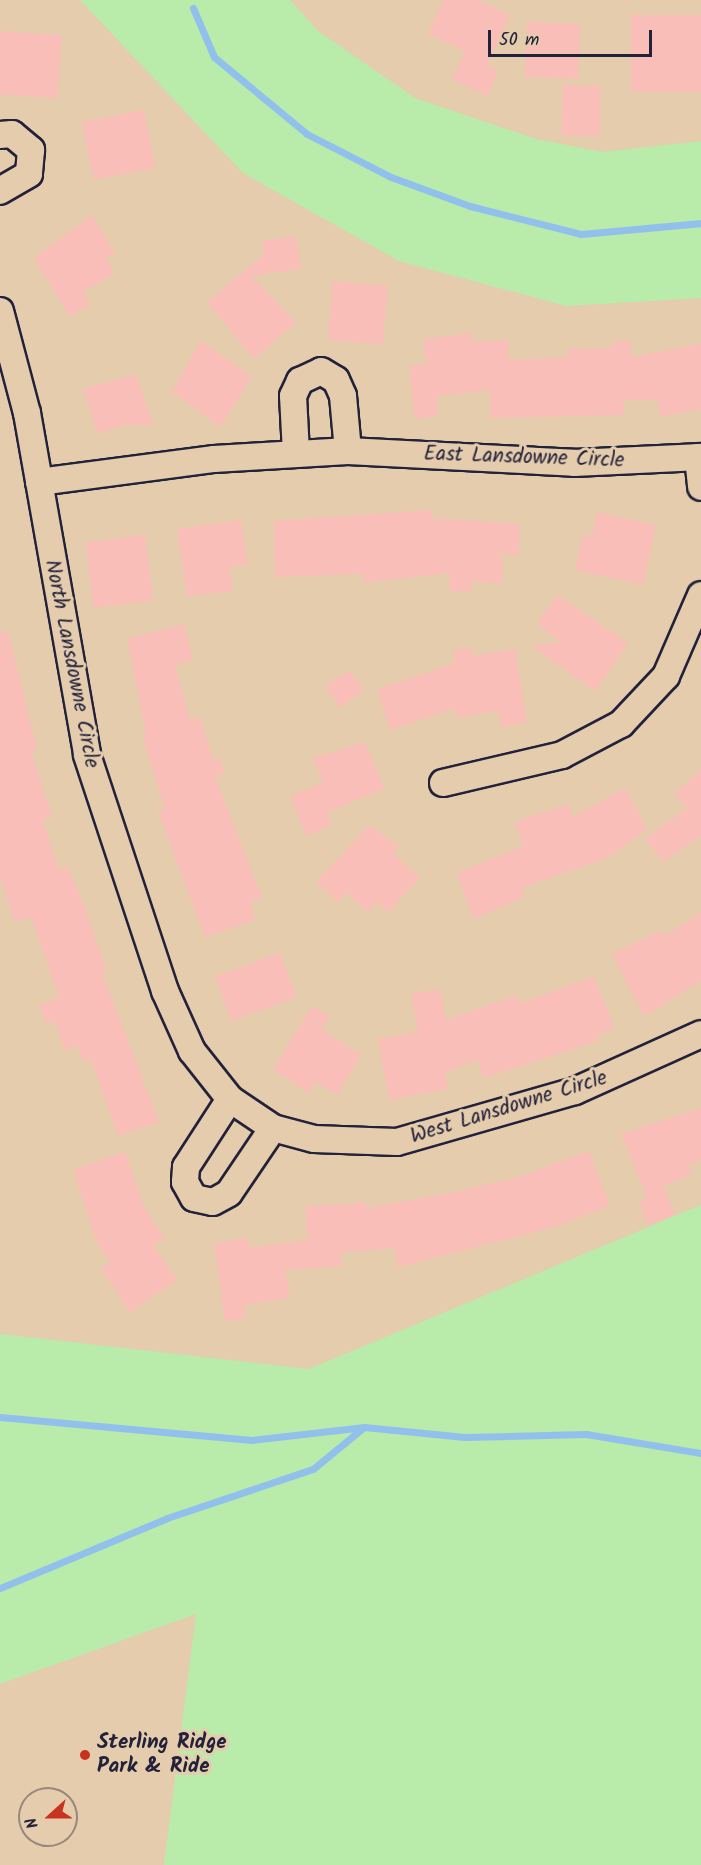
<!DOCTYPE html>
<html>
<head>
<meta charset="utf-8">
<style>
	body { margin:0 }
	#map { position:relative; width:701px; height:1865px; overflow:hidden; background:#e5ccad; font-family:Kalam,sans-serif }
	div>[style] { position:absolute }
	.green>* { inset:0; background:#b9ebab }
	.stream>* { height:7px; margin:-3.5px; padding:0 3.5px; transform-origin:3.5px; border-radius:3.5px; background:#92c0ec }
	.building>* { inset:0; background:#fabeb9; transform-origin:0 0 }
	.roads { filter:drop-shadow(2px 0 #22223b) drop-shadow(-2px 0 #22223b) drop-shadow(0 2px #22223b) drop-shadow(0 -2px #22223b) }
	.minor>* { height:26px; margin:-13px; padding:0 13px; transform-origin:13px; border-radius:13px; background:#e5ccad }
	.dots>* { width:16px; height:16px; translate:-50% -50%; box-sizing:border-box; border:3px solid #e5ccad; border-radius:50% }
	span { translate:-50% -50%; white-space:nowrap; text-align:center; line-height:1.15; -webkit-text-stroke:6px #e5ccad; paint-order:stroke }
	.street-label { font-size:21px; color:#22223b }
	.poi-label { font-size:21px; color:#22223b; font-weight:700 }
	.left { translate:0 -50%; text-align:left }
	.north { position:absolute; left:18px; top:1787px; width:60px; height:60px; box-sizing:border-box; background:#e5ccad; border:2px solid #97887f; border-radius:50%; rotate:249deg; font-size:16px; font-weight:700; line-height:24px; text-align:center; color:#22223b }
	.north::after { content:''; display:block; margin:auto; width:21px; height:27px; background:#c8321e; clip-path:polygon(50% 0,100% 100%,50% 72%,0 100%) }
	.scale { position:absolute; left:488px; top:30px; width:164px; height:27px; box-sizing:border-box; border:3px solid #22223b; border-top:0; padding-left:8px; font-size:18px; line-height:21px; white-space:nowrap; color:#22223b; -webkit-text-stroke:4px #e5ccad; paint-order:stroke }
</style>
</head>
<body>
<div id="map">
	<div class="green">
		<div style="clip-path:polygon(80px 0,290px 0,318px 31px,415px 98px,536px 139px,603px 152px,701px 141px,701px 298px,566px 306px,399px 261px,243px 173px)"></div>
		<div style="clip-path:polygon(701px 1205px,701px 1865px,164px 1865px,196px 1614px,0 1684px,0 1334px,309px 1369px)"></div>
	</div>
	<div class="stream">
		<div style="left:193px;top:8px;width:53px;rotate:66.8deg"></div>
		<div style="left:214px;top:57px;width:121px;rotate:39.6deg"></div>
		<div style="left:307px;top:134px;width:94px;rotate:27.1deg"></div>
		<div style="left:391px;top:177px;width:84px;rotate:20.2deg"></div>
		<div style="left:470px;top:206px;width:114px;rotate:14.2deg"></div>
		<div style="left:581px;top:234px;width:121px;rotate:-5.2deg"></div>
		<div style="left:0;top:1417px;width:253px;rotate:5.2deg"></div>
		<div style="left:252px;top:1440px;width:113px;rotate:-6.6deg"></div>
		<div style="left:364px;top:1427px;width:101px;rotate:5.7deg"></div>
		<div style="left:465px;top:1437px;width:121px;rotate:-1.4deg"></div>
		<div style="left:586px;top:1434px;width:117px;rotate:9.4deg"></div>
		<div style="left:0;top:1588px;width:181px;rotate:-22.7deg"></div>
		<div style="left:167px;top:1518px;width:154px;rotate:-18.6deg"></div>
		<div style="left:313px;top:1469px;width:66px;rotate:-39.5deg"></div>
	</div>
	<div class="building">
		<div style="clip-path:polygon(443px 0,478px 0,510px 15px,487px 66px,498px 71px,487px 96px,452px 79px,465px 51px,428px 34px)"></div>
		<div style="left:701px;top:15px;width:77px;height:70px;rotate:90deg"></div>
		<div style="left:527px;top:22px;width:53px;height:55px;rotate:2deg"></div>
		<div style="left:0;top:31px;width:62px;height:63px;rotate:4deg"></div>
		<div style="left:563px;top:85px;width:38px;height:50px;rotate:2deg"></div>
		<div style="left:144px;top:110px;width:59px;height:63px;rotate:79deg"></div>
		<div style="clip-path:polygon(92px 215px,115px 254px,106px 259px,115px 273px,83px 292px,90px 305px,70px 317px,34px 258px)"></div>
		<div style="clip-path:polygon(296px 236px,301px 269px,252px 276px,296px 323px,254px 359px,207px 302px,264px 254px,262px 241px)"></div>
		<div style="left:333px;top:281px;width:55px;height:59px;rotate:5deg"></div>
		<div style="clip-path:polygon(472px 333px,473px 342px,508px 340px,509px 360px,568px 357px,567px 349px,612px 348px,612px 341px,631px 341px,631px 357px,701px 344px,701px 409px,660px 417px,657px 400px,624px 400px,624px 415px,491px 418px,490px 390px,436px 396px,438px 416px,415px 419px,409px 366px,427px 364px,423px 339px)"></div>
		<div style="clip-path:polygon(201px 340px,252px 377px,220px 427px,172px 392px)"></div>
		<div style="clip-path:polygon(136px 374px,153px 425px,124px 425px,98px 434px,83px 389px)"></div>
		<div style="clip-path:polygon(431px 510px,432px 518px,520px 524px,518px 557px,495px 552px,503px 558px,502px 584px,472px 581px,471px 592px,449px 591px,450px 573px,364px 583px,363px 574px,275px 577px,274px 521px)"></div>
		<div style="clip-path:polygon(597px 512px,656px 525px,643px 585px,575px 570px,583px 534px,592px 536px)"></div>
		<div style="clip-path:polygon(241px 520px,248px 565px,229px 567px,233px 591px,187px 596px,177px 529px)"></div>
		<div style="left:145px;top:535px;width:66px;height:60px;rotate:83deg"></div>
		<div style="clip-path:polygon(557px 595px,628px 643px,595px 691px,531px 646px,561px 642px,537px 624px)"></div>
		<div style="clip-path:polygon(184px 624px,193px 660px,175px 665px,190px 720px,200px 717px,213px 760px,220px 758px,225px 773px,215px 777px,262px 898px,250px 902px,255px 920px,205px 937px,158px 811px,165px 809px,142px 735px,146px 734px,127px 639px)"></div>
		<div style="clip-path:polygon(8px 631px,37px 749px,31px 751px,52px 817px,42px 820px,59px 869px,67px 866px,83px 902px,107px 971px,102px 973px,159px 1122px,118px 1136px,91px 1059px,83px 1061px,77px 1045px,65px 1050px,55px 1021px,46px 1024px,39px 1005px,59px 997px,31px 917px,15px 922px,0 876px,0 632px)"></div>
		<div style="clip-path:polygon(471px 647px,472px 656px,515px 649px,527px 723px,501px 727px,498px 711px,456px 718px,454px 709px,390px 730px,377px 689px,455px 663px,453px 650px)"></div>
		<div style="left:350px;top:670px;width:25px;height:30px;rotate:56deg"></div>
		<div style="clip-path:polygon(365px 742px,384px 789px,327px 812px,332px 825px,306px 836px,290px 796px,323px 783px,313px 758px)"></div>
		<div style="clip-path:polygon(701px 769px,701px 835px,664px 862px,645px 839px,687px 808px,674px 794px)"></div>
		<div style="clip-path:polygon(625px 788px,647px 829px,607px 858px,521px 888px,525px 897px,473px 919px,457px 873px,523px 846px,515px 822px,569px 804px,573px 817px)"></div>
		<div style="clip-path:polygon(369px 825px,399px 847px,393px 853px,420px 878px,388px 912px,377px 902px,368px 912px,346px 892px,338px 902px,316px 882px)"></div>
		<div style="clip-path:polygon(701px 913px,701px 981px,644px 1016px,612px 954px,661px 930px,664px 936px)"></div>
		<div style="left:280px;top:953px;width:47px;height:69px;rotate:70deg"></div>
		<div style="clip-path:polygon(594px 976px,614px 1029px,596px 1036px,598px 1041px,484px 1078px,478px 1060px,445px 1072px,448px 1089px,389px 1100px,378px 1039px,418px 1032px,411px 994px,440px 989px,446px 1020px,516px 995px,519px 1004px)"></div>
		<div style="clip-path:polygon(312px 1006px,330px 1016px,321px 1030px,361px 1054px,337px 1095px,316px 1082px,309px 1093px,273px 1070px)"></div>
		<div style="clip-path:polygon(701px 1108px,701px 1160px,688px 1165px,692px 1174px,663px 1186px,675px 1214px,648px 1225px,638px 1201px,647px 1198px,621px 1134px)"></div>
		<div style="clip-path:polygon(589px 1151px,610px 1206px,551px 1228px,398px 1267px,394px 1248px,341px 1252px,342px 1266px,285px 1270px,290px 1298px,244px 1305px,246px 1318px,225px 1321px,214px 1243px,248px 1238px,249px 1248px,308px 1240px,305px 1207px,366px 1202px,366px 1208px,445px 1194px,519px 1177px)"></div>
		<div style="clip-path:polygon(125px 1152px,144px 1207px,165px 1239px,154px 1246px,177px 1280px,130px 1312px,101px 1268px,110px 1262px,97px 1243px,73px 1170px)"></div>
	</div>
	<div class="roads">
		<div class="minor">
			<div style="left:0;top:135px;width:12px;rotate:-5deg"></div>
			<div style="left:12px;top:134px;width:25px;rotate:40deg"></div>
			<div style="left:31px;top:150px;width:24px;rotate:95deg"></div>
			<div style="left:29px;top:174px;width:34px;rotate:150deg"></div>
			<div style="left:0;top:311px;width:106px;rotate:75.2deg"></div>
			<div style="left:27px;top:413px;width:347px;rotate:80deg"></div>
			<div style="left:87px;top:755px;width:249px;rotate:71.7deg"></div>
			<div style="left:165px;top:991px;width:66px;rotate:65.8deg"></div>
			<div style="left:192px;top:1051px;width:61px;rotate:51.6deg"></div>
			<div style="left:230px;top:1099px;width:52px;rotate:34deg"></div>
			<div style="left:273px;top:1128px;width:42px;rotate:15deg"></div>
			<div style="left:314px;top:1139px;width:83px;rotate:2.1deg"></div>
			<div style="left:397px;top:1142px;width:185px;rotate:-16deg"></div>
			<div style="left:575px;top:1091px;width:138px;rotate:-24.3deg"></div>
			<div style="left:296px;top:453px;width:57px;rotate:-93deg"></div>
			<div style="left:293px;top:396px;width:17px;rotate:-65deg"></div>
			<div style="left:300px;top:381px;width:23px;rotate:-25deg"></div>
			<div style="left:321px;top:371px;width:17px;rotate:31deg"></div>
			<div style="left:336px;top:380px;width:17px;rotate:66deg"></div>
			<div style="left:343px;top:396px;width:55px;rotate:84.8deg"></div>
			<div style="left:698px;top:457px;width:30px;rotate:84deg"></div>
			<div style="left:39px;top:482px;width:177px;rotate:-7.5deg"></div>
			<div style="left:214px;top:459px;width:134px;rotate:-3.4deg"></div>
			<div style="left:348px;top:451px;width:226px;rotate:3deg"></div>
			<div style="left:574px;top:463px;width:127px;rotate:-2.7deg"></div>
			<div style="left:443px;top:783px;width:122px;rotate:-13.2deg"></div>
			<div style="left:562px;top:755px;width:67px;rotate:-27.7deg"></div>
			<div style="left:621px;top:724px;width:66px;rotate:-46.8deg"></div>
			<div style="left:666px;top:676px;width:88px;rotate:-66.6deg"></div>
			<div style="left:230px;top:1099px;width:81px;rotate:122.9deg"></div>
			<div style="left:186px;top:1167px;width:15px;rotate:94deg"></div>
			<div style="left:185px;top:1182px;width:18px;rotate:61deg"></div>
			<div style="left:194px;top:1198px;width:19px;rotate:12deg"></div>
			<div style="left:213px;top:1202px;width:18px;rotate:-29deg"></div>
			<div style="left:229px;top:1193px;width:78px;rotate:-55.9deg"></div>
		</div>
	</div>
	<div class="dots">
		<div style="left:85px;top:1755px;background:#c8321e"></div>
	</div>
	<div class="street-label">
		<span style="left:524px;top:458px;rotate:2deg">East Lansdowne Circle</span>
		<span style="left:71px;top:664px;rotate:79deg">North Lansdowne Circle</span>
		<span style="left:509px;top:1108px;rotate:-17deg">West Lansdowne Circle</span>
	</div>
	<div class="poi-label">
		<span class="left" style="left:97px;top:1755px">Sterling Ridge<br>Park &amp; Ride</span>
	</div>
	<div class="north">N</div>
	<div class="scale">50 m</div>
</div>
</body>
</html>
